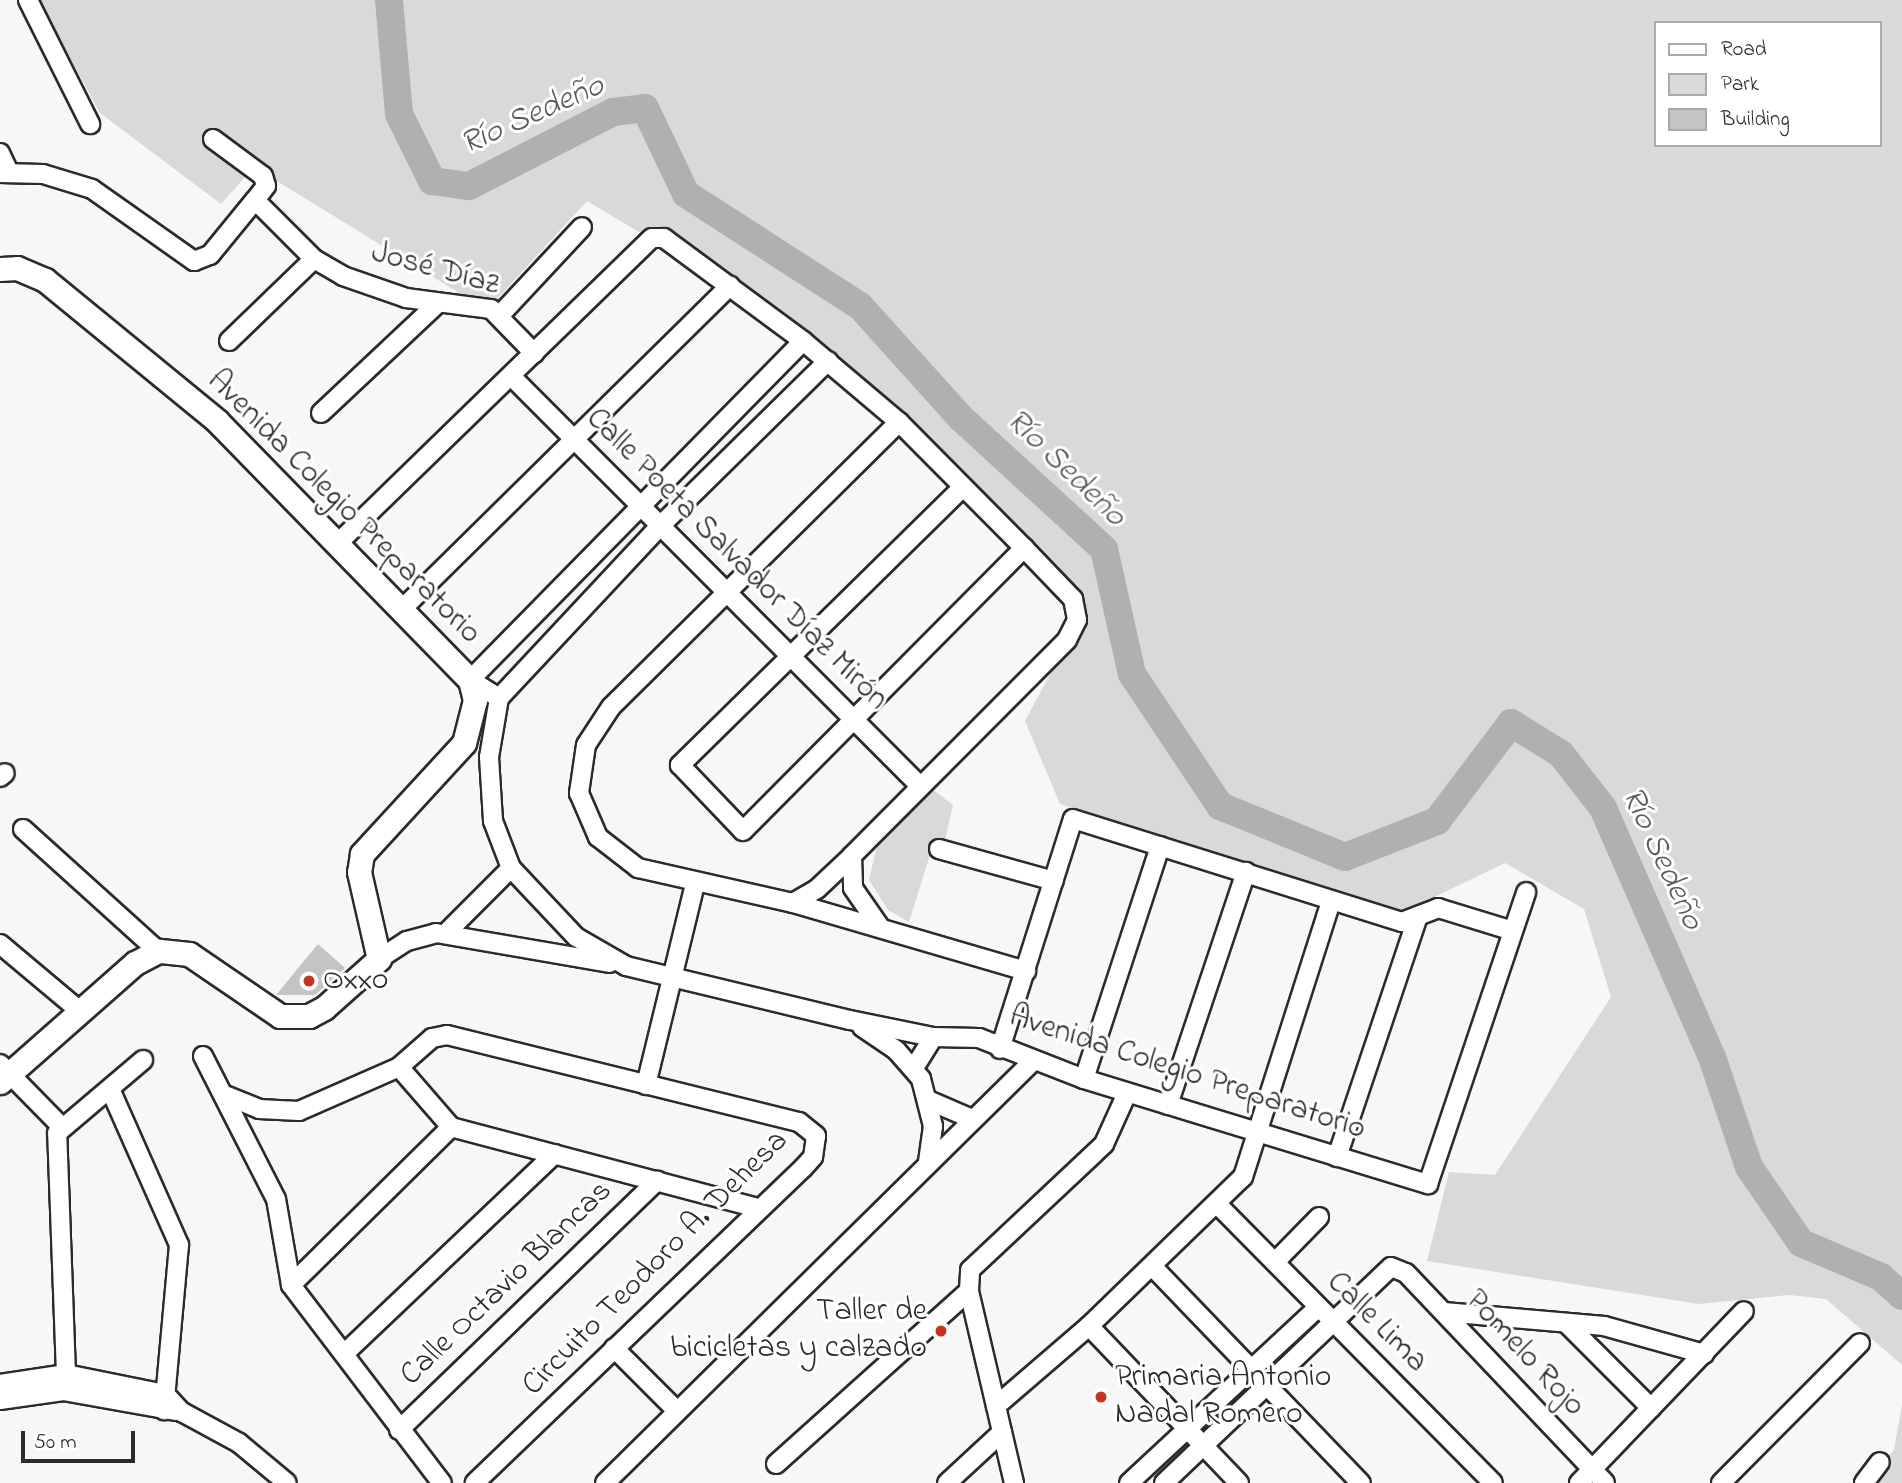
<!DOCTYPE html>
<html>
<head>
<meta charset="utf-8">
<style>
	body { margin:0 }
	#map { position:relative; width:1902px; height:1483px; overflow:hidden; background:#f7f7f7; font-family:"Indie Flower",sans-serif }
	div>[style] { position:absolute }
	.green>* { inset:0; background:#d9d9d9 }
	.river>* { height:28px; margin:-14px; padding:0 14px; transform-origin:14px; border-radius:14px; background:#b0b0b0 }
	.building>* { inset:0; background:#c4c4c4 }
	.roads { filter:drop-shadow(2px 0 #2b2b2b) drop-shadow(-2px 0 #2b2b2b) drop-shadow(0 2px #2b2b2b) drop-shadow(0 -2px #2b2b2b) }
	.minor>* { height:18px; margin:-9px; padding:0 9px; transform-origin:9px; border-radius:9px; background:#fff }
	.tertiary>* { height:23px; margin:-11.5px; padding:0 11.5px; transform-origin:11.5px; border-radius:11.5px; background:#fff }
	.dots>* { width:19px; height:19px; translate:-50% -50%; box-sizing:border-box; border:4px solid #fff; border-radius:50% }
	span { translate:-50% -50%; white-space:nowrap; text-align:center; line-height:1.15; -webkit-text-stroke:6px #fff; paint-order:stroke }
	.street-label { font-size:32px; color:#2b2b2b }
	.poi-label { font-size:32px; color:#2b2b2b }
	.left { translate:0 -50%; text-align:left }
	.right { translate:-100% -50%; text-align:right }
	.water-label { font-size:33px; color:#5a5a5a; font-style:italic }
	.legend { position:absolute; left:1654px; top:21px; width:228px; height:126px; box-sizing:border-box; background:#fff; border:2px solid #aaa; margin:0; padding:9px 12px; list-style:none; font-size:21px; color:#2b2b2b }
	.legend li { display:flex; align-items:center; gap:14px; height:35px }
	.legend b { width:35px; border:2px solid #aaa }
	.scale { position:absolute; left:21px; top:1431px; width:114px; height:32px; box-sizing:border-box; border:4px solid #2b2b2b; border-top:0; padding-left:9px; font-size:21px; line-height:24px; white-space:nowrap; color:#2b2b2b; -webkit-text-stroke:5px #fff; paint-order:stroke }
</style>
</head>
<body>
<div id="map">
	<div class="green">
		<div style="clip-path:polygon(evenodd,39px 0,1902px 0,1902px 1365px,1826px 1299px,1789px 1295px,1699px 1304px,1427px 1261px,1449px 1172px,1495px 1175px,1611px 997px,1584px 909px,1505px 863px,1399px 914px,1281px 894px,1219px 856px,1060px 804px,1025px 721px,1082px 614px,793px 324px,587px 201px,487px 310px,254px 167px,221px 204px,100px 113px,39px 0,1655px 23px,1879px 23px,1879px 145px,1655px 145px,1655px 23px)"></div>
		<div style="clip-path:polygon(932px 789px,953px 805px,945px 840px,935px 839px,909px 922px,888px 910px,869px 880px,878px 841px)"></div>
		<div style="clip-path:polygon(1902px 1404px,1902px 1483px,1864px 1483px,1894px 1450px)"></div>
	</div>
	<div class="river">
		<div style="left:389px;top:0;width:114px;rotate:85deg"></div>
		<div style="left:399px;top:114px;width:75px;rotate:63.8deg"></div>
		<div style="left:432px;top:181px;width:37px;rotate:8deg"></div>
		<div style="left:469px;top:186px;width:162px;rotate:-27.2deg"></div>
		<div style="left:613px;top:112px;width:32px;rotate:-7deg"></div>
		<div style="left:645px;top:108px;width:95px;rotate:64.5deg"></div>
		<div style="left:686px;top:194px;width:207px;rotate:32.8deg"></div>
		<div style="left:860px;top:306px;width:151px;rotate:48deg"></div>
		<div style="left:961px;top:418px;width:194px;rotate:42.5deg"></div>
		<div style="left:1104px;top:549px;width:128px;rotate:77.4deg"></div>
		<div style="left:1132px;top:674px;width:159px;rotate:56.3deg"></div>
		<div style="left:1220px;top:806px;width:135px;rotate:22.2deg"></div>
		<div style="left:1345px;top:857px;width:99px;rotate:-21.4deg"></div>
		<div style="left:1437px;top:821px;width:123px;rotate:-52.9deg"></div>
		<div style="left:1511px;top:723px;width:59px;rotate:31.8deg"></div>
		<div style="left:1561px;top:754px;width:68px;rotate:52.1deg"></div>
		<div style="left:1603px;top:808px;width:272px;rotate:66.4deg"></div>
		<div style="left:1712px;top:1057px;width:116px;rotate:71.4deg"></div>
		<div style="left:1749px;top:1167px;width:92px;rotate:55.6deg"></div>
		<div style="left:1801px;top:1243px;width:87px;rotate:23deg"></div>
		<div style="left:1881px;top:1277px;width:28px;rotate:42deg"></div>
	</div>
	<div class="building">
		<div style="clip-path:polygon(318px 944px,345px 968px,315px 995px,276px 995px)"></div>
	</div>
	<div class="roads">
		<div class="minor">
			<div style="left:28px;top:0;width:139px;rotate:63.4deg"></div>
			<div style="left:213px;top:139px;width:62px;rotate:36.5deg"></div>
			<div style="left:263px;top:176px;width:10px;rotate:73deg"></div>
			<div style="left:266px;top:186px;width:18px;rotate:128deg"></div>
			<div style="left:0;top:153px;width:21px;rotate:65deg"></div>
			<div style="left:0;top:173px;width:43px;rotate:1.3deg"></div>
			<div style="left:43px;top:174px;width:51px;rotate:17deg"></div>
			<div style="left:92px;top:189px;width:125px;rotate:35.2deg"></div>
			<div style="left:194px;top:261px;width:17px;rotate:-21deg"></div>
			<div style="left:210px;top:255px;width:71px;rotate:-50.7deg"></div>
			<div style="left:255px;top:200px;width:83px;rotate:45deg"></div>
			<div style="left:314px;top:259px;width:34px;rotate:30deg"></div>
			<div style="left:343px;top:276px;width:67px;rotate:19.2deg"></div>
			<div style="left:406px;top:298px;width:86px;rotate:7.4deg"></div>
			<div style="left:491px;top:309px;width:62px;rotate:45.7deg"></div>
			<div style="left:500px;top:315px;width:120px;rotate:-47deg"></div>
			<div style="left:229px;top:341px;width:118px;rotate:-44deg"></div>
			<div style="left:828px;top:361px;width:235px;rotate:135.5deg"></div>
			<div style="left:660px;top:526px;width:236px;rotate:133.1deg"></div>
			<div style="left:499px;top:698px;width:60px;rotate:99.6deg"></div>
			<div style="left:489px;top:757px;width:64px;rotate:86.4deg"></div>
			<div style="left:493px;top:821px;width:50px;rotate:69deg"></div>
			<div style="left:511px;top:868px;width:95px;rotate:46.7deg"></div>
			<div style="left:576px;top:937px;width:58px;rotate:30.1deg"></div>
			<div style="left:626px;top:966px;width:230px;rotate:13.6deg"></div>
			<div style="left:850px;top:1020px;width:85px;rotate:11.6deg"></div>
			<div style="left:933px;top:1037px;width:46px;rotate:1.2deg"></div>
			<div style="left:979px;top:1038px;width:113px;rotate:21.3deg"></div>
			<div style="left:1084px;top:1079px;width:360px;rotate:17deg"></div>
			<div style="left:1428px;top:1184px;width:308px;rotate:-71.4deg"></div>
			<div style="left:511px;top:376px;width:578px;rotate:45.07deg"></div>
			<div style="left:321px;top:413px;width:161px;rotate:-43.2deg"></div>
			<div style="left:899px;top:422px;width:405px;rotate:135.3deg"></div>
			<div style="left:611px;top:707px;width:45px;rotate:123.3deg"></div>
			<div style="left:586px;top:745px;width:49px;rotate:98.3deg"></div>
			<div style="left:579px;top:793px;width:48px;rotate:66.6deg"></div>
			<div style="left:598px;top:837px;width:51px;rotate:37.8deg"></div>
			<div style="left:638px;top:868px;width:159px;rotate:12.7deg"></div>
			<div style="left:793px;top:903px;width:243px;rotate:16.3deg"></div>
			<div style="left:963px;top:487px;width:397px;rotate:135.5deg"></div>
			<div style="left:680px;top:765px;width:91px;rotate:46.3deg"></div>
			<div style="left:743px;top:831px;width:399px;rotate:-45.2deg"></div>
			<div style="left:337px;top:544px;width:439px;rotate:-44.2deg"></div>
			<div style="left:652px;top:238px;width:12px"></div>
			<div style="left:664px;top:238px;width:173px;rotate:36.5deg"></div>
			<div style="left:803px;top:341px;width:126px;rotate:40.2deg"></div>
			<div style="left:899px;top:422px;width:177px;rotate:45.2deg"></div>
			<div style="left:1024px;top:548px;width:71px;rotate:46.1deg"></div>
			<div style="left:1073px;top:599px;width:21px;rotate:79deg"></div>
			<div style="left:1077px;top:620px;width:22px;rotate:117deg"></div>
			<div style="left:1067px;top:640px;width:305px;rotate:134.9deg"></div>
			<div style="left:852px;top:856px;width:48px;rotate:136.7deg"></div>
			<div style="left:817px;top:889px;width:28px;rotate:150deg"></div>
			<div style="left:401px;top:610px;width:462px;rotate:-44.6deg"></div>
			<div style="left:499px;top:698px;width:34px;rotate:-148deg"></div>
			<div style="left:470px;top:680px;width:475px;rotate:-45.5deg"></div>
			<div style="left:0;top:777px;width:6px;rotate:-39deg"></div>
			<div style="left:23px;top:829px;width:182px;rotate:42.1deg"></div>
			<div style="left:939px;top:849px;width:119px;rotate:15.5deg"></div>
			<div style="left:852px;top:856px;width:32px;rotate:88deg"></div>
			<div style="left:853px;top:888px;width:47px;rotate:55.3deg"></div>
			<div style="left:445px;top:934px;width:93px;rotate:-45deg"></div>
			<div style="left:0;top:944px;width:106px;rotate:40deg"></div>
			<div style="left:379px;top:959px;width:33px;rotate:-33deg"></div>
			<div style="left:407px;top:941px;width:30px;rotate:-15deg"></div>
			<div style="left:436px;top:933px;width:176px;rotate:9.8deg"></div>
			<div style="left:862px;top:1027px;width:41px;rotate:34.1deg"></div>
			<div style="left:896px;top:1050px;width:38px;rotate:49deg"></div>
			<div style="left:921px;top:1079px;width:49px;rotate:75.7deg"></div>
			<div style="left:933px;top:1126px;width:36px;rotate:98deg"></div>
			<div style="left:1000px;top:1049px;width:241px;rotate:-72.4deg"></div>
			<div style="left:1073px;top:819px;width:345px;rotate:17.4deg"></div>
			<div style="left:1402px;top:922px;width:39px;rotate:-21deg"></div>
			<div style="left:1438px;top:908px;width:78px;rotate:17deg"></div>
			<div style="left:203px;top:1056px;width:161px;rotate:63deg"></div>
			<div style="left:276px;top:1199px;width:87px;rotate:80.1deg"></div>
			<div style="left:291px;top:1285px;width:249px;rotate:52.7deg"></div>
			<div style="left:0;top:1064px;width:88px;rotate:45.5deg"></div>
			<div style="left:399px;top:1067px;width:79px;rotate:49.1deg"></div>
			<div style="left:451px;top:1127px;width:318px;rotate:14.8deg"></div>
			<div style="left:914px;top:1068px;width:36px;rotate:-58deg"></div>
			<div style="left:1084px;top:1079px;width:245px;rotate:-71.9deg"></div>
			<div style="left:646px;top:1085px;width:207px;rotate:-76.3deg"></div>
			<div style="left:110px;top:1089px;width:171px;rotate:66.1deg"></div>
			<div style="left:179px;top:1245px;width:166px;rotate:95.2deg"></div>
			<div style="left:225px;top:1095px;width:37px;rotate:22deg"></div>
			<div style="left:259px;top:1109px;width:40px;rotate:2.9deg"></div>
			<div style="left:299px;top:1111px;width:109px;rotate:-23.7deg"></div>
			<div style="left:399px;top:1067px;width:44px;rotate:-41.3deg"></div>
			<div style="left:432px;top:1038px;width:15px;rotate:-11deg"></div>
			<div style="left:447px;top:1035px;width:363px;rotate:13.9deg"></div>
			<div style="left:799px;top:1122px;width:22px;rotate:39deg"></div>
			<div style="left:816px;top:1136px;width:21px;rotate:98deg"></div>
			<div style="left:813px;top:1157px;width:15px;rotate:132deg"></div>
			<div style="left:803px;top:1168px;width:455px;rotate:136.2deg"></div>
			<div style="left:928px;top:1100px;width:48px;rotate:23.4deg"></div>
			<div style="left:1168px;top:1105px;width:246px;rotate:-71.5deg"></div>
			<div style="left:1337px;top:1157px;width:254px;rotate:-71.4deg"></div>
			<div style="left:1217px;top:1204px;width:392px;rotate:45.3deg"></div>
			<div style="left:1275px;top:1262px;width:63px;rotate:-45.6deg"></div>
			<div style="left:1152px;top:1266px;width:301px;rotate:46.1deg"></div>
			<div style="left:291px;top:1285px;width:225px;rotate:-44.6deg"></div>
			<div style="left:1444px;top:1312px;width:161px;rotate:5deg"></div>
			<div style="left:1604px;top:1326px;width:104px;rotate:15.6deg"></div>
			<div style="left:1567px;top:1324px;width:119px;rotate:45deg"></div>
			<div style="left:1089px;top:1326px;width:217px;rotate:46.3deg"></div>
			<div style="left:614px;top:1348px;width:89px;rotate:45deg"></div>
			<div style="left:345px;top:1353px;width:289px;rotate:-43.5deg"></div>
			<div style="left:66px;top:1374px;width:241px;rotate:-92.1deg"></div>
			<div style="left:57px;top:1133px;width:113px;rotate:-40.3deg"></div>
			<div style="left:0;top:1384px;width:67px;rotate:-8.6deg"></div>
			<div style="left:66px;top:1374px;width:101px;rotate:11.4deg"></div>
			<div style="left:165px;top:1394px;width:25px;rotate:47deg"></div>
			<div style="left:182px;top:1412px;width:65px;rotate:28.5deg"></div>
			<div style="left:239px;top:1443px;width:62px;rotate:39.8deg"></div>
			<div style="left:0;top:1400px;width:64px;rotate:-8.1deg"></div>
			<div style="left:63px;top:1391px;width:114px;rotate:10.1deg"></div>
			<div style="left:996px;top:1406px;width:123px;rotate:-40.7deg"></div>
			<div style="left:1089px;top:1326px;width:214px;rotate:-44.1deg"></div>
			<div style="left:1243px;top:1177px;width:290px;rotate:-72.3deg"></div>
			<div style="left:399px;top:1430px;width:359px;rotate:-44deg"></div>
			<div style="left:776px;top:1464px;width:259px;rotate:-41.9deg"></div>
			<div style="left:605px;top:1483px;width:600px;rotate:-44.59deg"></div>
			<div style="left:947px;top:1483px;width:75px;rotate:-42.8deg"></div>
			<div style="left:1014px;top:1483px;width:197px;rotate:-103.2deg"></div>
			<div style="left:969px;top:1291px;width:21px;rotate:-87deg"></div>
			<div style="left:970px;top:1270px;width:184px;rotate:-43.2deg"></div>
			<div style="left:1104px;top:1144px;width:56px;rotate:-65.7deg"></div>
			<div style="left:1129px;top:1483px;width:257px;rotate:-42.9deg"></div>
			<div style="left:1164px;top:1483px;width:313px;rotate:-43.6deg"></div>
			<div style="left:1391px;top:1267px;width:16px;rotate:22deg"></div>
			<div style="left:1406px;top:1273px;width:289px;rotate:46.5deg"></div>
			<div style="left:1579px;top:1483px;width:238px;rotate:-46.2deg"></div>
			<div style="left:1721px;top:1483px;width:197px;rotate:-45.2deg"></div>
			<div style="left:1864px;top:1483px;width:26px;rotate:-53deg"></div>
		</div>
		<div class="tertiary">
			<div style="left:0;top:269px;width:17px;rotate:-3deg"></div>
			<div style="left:17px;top:268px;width:30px;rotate:23deg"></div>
			<div style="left:45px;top:280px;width:222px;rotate:39.3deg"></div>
			<div style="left:217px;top:421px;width:362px;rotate:45.7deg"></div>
			<div style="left:470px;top:680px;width:21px;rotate:76deg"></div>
			<div style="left:475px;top:700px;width:44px;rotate:104.3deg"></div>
			<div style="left:464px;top:743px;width:151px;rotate:132.6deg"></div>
			<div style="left:362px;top:854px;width:18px;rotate:99deg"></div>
			<div style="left:359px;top:872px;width:89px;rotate:77.1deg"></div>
			<div style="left:379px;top:959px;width:74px;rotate:138.3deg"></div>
			<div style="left:324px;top:1008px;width:17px;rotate:152deg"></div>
			<div style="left:309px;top:1016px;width:29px;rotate:180deg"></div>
			<div style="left:280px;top:1016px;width:110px;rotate:-145.7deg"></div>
			<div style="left:189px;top:954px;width:31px;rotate:-174deg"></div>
			<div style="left:158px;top:951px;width:26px;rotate:152deg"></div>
			<div style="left:135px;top:963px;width:180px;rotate:138.6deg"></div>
		</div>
	</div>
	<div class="dots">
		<div style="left:309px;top:981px;background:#c8321e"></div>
		<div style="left:941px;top:1331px;background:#c8321e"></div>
		<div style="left:1101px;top:1397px;background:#c8321e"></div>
	</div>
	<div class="street-label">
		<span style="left:435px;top:270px;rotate:15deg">José Díaz</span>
		<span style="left:343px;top:508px;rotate:45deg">Avenida Colegio Preparatorio</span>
		<span style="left:736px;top:560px;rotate:45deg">Calle Poeta Salvador Díaz Mirón</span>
		<span style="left:1187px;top:1074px;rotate:18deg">Avenida Colegio Preparatorio</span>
		<span style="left:656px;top:1264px;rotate:-45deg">Circuito Teodoro A. Dehesa</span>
		<span style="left:507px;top:1284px;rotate:-44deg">Calle Octavio Blancas</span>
		<span style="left:1376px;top:1323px;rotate:45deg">Calle Lima</span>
		<span style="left:1524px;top:1354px;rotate:47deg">Pomelo Rojo</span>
	</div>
	<div class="poi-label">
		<span class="left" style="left:323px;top:981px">Oxxo</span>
		<span class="right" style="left:927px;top:1331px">Taller de<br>bicicletas y calzado</span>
		<span class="left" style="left:1115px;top:1397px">Primaria Antonio<br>Nadal Romero</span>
	</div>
	<div class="water-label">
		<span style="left:533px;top:116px;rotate:-24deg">Río Sedeño</span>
		<span style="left:1065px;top:469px;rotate:44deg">Río Sedeño</span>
		<span style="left:1661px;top:859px;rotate:65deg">Río Sedeño</span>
	</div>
	<ul class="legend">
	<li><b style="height:9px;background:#fff"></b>Road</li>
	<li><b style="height:19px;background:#d9d9d9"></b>Park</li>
	<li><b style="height:19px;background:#c4c4c4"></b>Building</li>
	</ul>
	<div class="scale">50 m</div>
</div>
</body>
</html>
